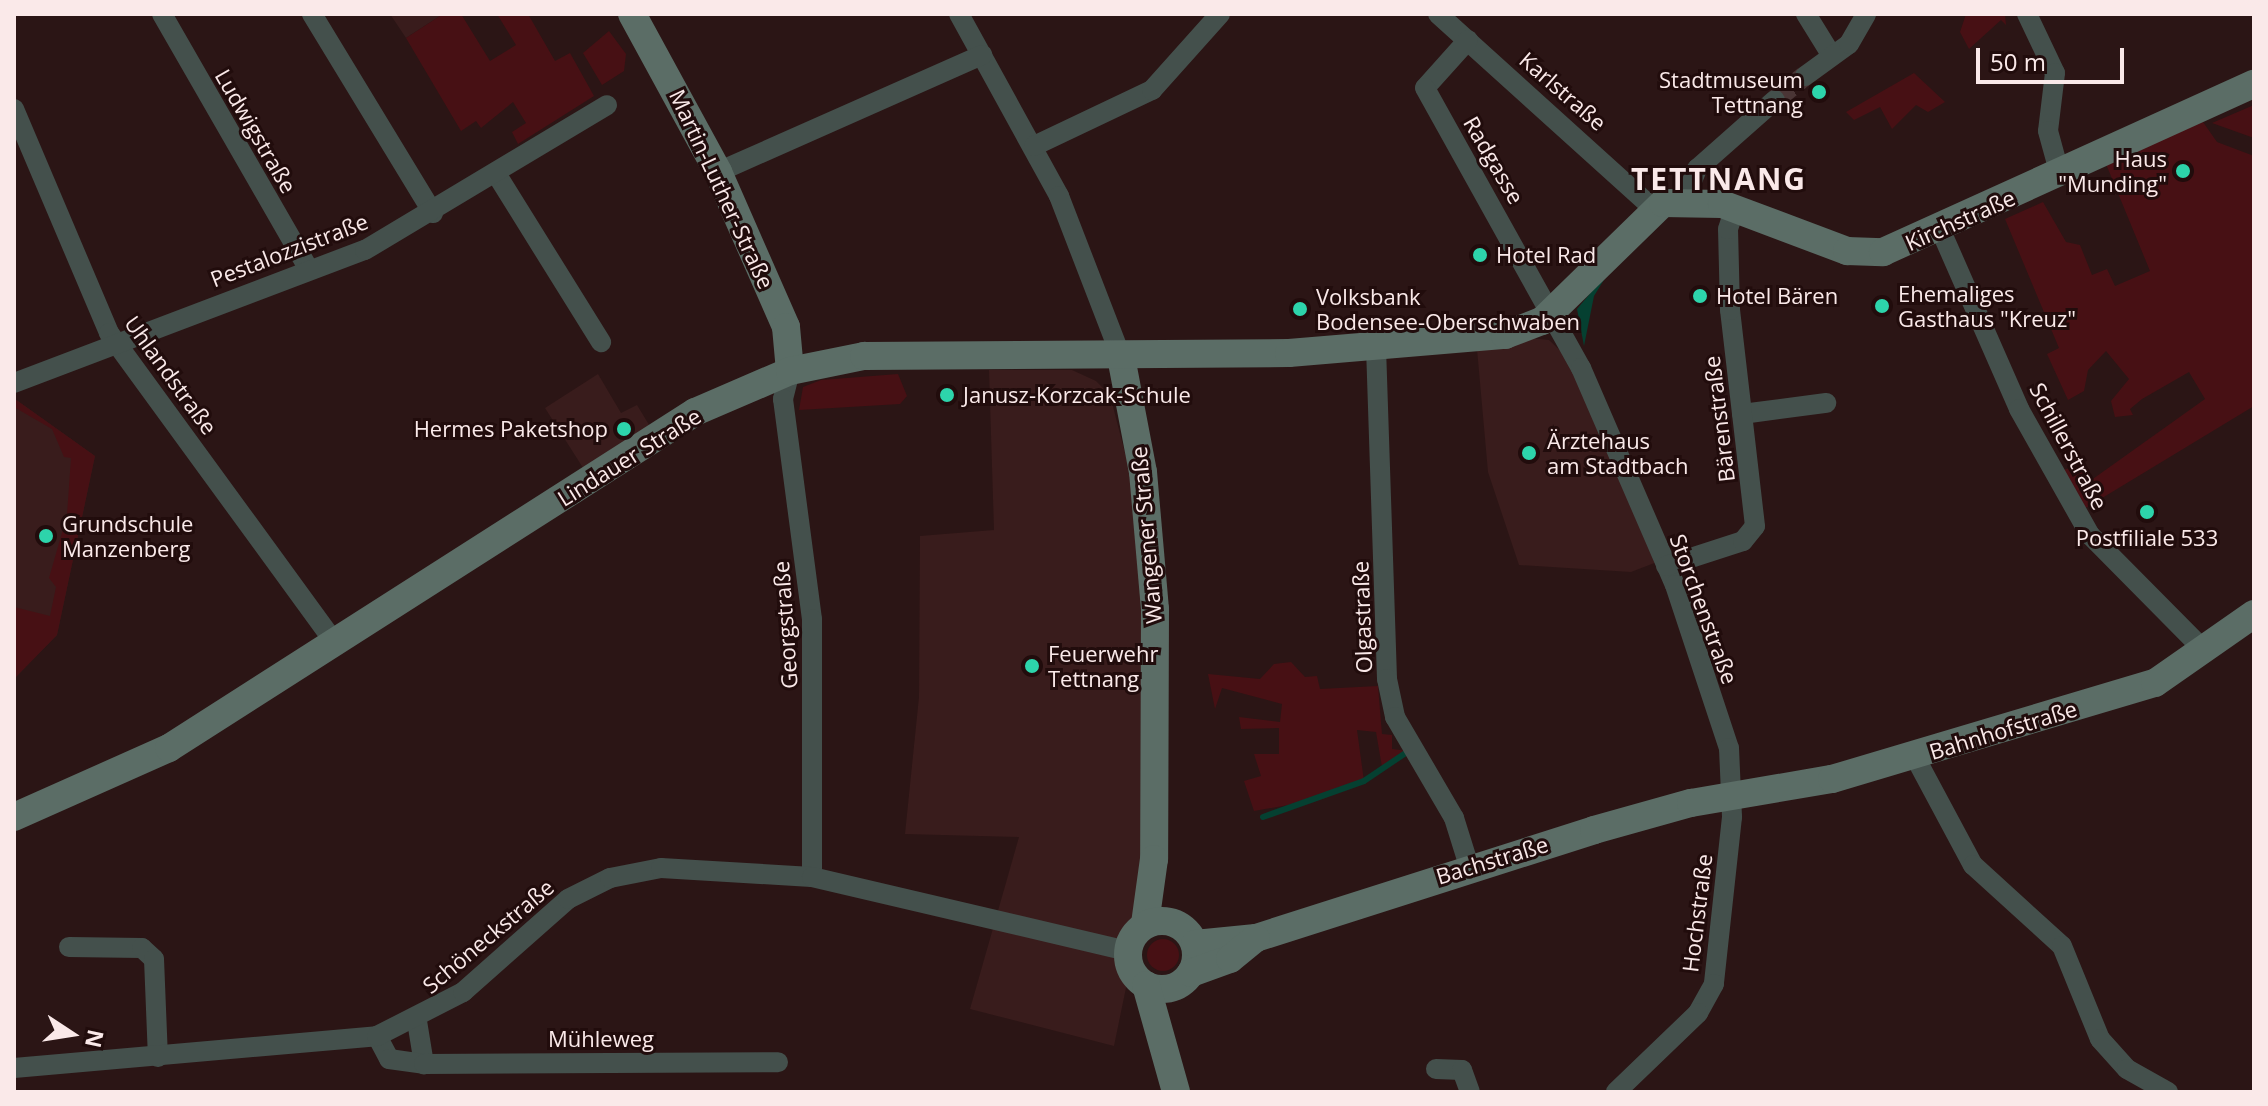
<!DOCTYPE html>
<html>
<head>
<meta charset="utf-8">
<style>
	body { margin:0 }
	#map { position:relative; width:2268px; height:1106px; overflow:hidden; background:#2b1515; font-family:"Open Sans",sans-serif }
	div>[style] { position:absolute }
	.built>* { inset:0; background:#391c1c }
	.green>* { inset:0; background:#471014 }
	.round { border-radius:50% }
	.water>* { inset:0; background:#054031 }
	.stream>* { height:6px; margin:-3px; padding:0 3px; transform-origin:3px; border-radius:3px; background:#054031 }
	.street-tunnel>* { height:20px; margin-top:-10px; transform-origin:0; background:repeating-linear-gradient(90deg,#4a3535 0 20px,transparent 0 30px) }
	.street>* { height:20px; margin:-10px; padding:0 10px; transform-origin:10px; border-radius:10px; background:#44504c }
	.secondary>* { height:28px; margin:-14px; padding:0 14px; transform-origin:14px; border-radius:14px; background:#5b6d66 }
	.secondary>.ring { margin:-14px; padding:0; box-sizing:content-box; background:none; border:28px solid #5b6d66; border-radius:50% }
	.dots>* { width:22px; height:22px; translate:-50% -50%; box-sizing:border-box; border:4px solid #210c0c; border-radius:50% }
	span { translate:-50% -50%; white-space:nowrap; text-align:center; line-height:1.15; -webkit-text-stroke:6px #210c0c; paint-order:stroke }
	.poi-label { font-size:22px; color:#fae9e9 }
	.right { translate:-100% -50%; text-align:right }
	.left { translate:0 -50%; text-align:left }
	.street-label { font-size:22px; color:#fae9e9 }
	.district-label { font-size:30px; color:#fae9e9; font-weight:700; letter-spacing:2px }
	.frame { position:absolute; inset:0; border:16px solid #fae9e9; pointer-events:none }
	.north { position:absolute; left:32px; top:994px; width:80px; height:80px; -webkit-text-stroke:6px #210c0c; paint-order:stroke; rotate:102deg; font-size:22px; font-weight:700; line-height:32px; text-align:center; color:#fae9e9 }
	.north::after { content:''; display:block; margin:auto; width:28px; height:36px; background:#fae9e9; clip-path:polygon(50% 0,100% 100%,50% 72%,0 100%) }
	.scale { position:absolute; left:1976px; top:48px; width:148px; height:36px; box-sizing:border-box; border:4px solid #fae9e9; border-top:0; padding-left:10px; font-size:24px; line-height:28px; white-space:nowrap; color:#fae9e9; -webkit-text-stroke:6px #210c0c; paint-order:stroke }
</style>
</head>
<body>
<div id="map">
	<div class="built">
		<div style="clip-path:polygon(390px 14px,443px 14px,406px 38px)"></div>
		<div style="clip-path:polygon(1528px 338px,1549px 340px,1569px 359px,1657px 562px,1631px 572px,1519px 565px,1488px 472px,1477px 349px)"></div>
		<div style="clip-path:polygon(989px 370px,1072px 370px,1096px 381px,1110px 395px,1132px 480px,1144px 601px,1144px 897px,1118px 954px,1128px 978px,1114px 1046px,970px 1009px,1019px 837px,905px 834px,919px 697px,920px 536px,994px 530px)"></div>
		<div style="clip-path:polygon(598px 374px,621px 413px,637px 405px,651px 428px,585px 471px,545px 408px)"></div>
		<div style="clip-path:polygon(15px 399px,95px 456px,57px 635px,14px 679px)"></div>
	</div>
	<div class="green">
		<div style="clip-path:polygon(443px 14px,461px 14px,490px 61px,516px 45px,497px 14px,528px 14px,555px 61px,570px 53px,594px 96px,518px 144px,512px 132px,526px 123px,513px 102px,481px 128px,476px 121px,461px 131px,406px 38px)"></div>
		<div style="clip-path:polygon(1966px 14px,2005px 14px,2006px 25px,2001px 20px,1969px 49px,1960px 32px)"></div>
		<div style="clip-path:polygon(609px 31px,626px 54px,624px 71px,602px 85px,583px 53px)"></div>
		<div style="clip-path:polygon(1914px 73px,1945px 102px,1928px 112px,1916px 105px,1892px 129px,1880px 107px,1854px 120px,1846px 112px)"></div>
		<div style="clip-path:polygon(2254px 105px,2254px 138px,2212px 123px)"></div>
		<div style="clip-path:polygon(2203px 122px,2217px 142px,2254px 156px,2254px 406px,2084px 509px,2061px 471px,2077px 465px,2090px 481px,2205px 399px,2189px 372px,2142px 399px,2130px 409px,2133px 415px,2115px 417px,2111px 401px,2129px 379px,2106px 351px,2088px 370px,2084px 391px,2068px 400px,2047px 354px,2059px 348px,2005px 219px,2043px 202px,2066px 242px,2080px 245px,2092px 275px,2107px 269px,2115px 286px,2150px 271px,2106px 164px)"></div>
		<div style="clip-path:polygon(898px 374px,907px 396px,900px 404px,799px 410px,803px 387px,821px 380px)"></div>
		<div style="clip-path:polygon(15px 399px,95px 456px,57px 635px,14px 679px,14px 607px,50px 616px,56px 587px,49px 578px,67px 515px,71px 458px,64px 457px,52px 429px,14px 407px)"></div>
		<div style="clip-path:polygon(1291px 662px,1305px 677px,1317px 676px,1320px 689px,1378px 686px,1382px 734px,1392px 735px,1392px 749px,1408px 751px,1382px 767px,1376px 732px,1357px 730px,1364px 781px,1323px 799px,1254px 811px,1244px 781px,1261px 776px,1254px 754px,1279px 754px,1279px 728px,1241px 729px,1239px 717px,1280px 722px,1282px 704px,1222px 688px,1215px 709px,1208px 674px,1260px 679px,1274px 664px)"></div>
		<div class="round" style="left:1147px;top:939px;width:32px;height:32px"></div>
	</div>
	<div class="water">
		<div style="clip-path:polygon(1610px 270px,1594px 296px,1584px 346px,1577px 309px)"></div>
	</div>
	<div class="stream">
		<div style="left:1263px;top:817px;width:107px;rotate:-19.6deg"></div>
		<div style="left:1364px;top:781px;width:52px;rotate:-34deg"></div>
	</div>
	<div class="street-tunnel">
		<div style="left:1775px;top:100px;width:38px;rotate:-39deg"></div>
	</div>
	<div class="street">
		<div style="left:162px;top:14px;width:295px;rotate:60.1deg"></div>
		<div style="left:312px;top:14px;width:233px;rotate:58.7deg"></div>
		<div style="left:959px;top:14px;width:208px;rotate:61.2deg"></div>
		<div style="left:1059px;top:196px;width:173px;rotate:68.9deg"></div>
		<div style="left:1438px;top:14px;width:290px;rotate:42.1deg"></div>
		<div style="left:1806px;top:14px;width:49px;rotate:58.2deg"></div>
		<div style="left:2027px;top:14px;width:65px;rotate:64.6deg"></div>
		<div style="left:2055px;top:73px;width:58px;rotate:96.9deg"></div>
		<div style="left:2048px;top:131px;width:46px;rotate:74.7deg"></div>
		<div style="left:1468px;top:40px;width:64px;rotate:131.9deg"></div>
		<div style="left:1425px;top:88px;width:321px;rotate:60.9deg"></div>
		<div style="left:1581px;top:368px;width:236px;rotate:66.6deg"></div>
		<div style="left:1675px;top:585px;width:172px;rotate:71.7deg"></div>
		<div style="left:1729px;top:748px;width:69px;rotate:87.5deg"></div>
		<div style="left:1732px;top:817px;width:168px;rotate:96.2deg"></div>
		<div style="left:1714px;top:984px;width:33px;rotate:119deg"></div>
		<div style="left:1698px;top:1013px;width:114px;rotate:136.1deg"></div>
		<div style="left:1805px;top:76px;width:54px;rotate:-36deg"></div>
		<div style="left:1849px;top:44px;width:34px;rotate:-60deg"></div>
		<div style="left:14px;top:109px;width:243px;rotate:67deg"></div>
		<div style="left:109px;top:333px;width:384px;rotate:53.9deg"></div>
		<div style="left:1034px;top:146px;width:131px;rotate:-25.4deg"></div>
		<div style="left:1152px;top:90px;width:102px;rotate:-48.2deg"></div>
		<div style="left:718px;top:172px;width:289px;rotate:-23.9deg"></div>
		<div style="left:497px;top:175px;width:197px;rotate:58.1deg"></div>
		<div style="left:1684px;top:201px;width:35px;rotate:-68deg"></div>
		<div style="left:1697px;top:169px;width:104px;rotate:-41.5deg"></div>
		<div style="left:1941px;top:231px;width:194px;rotate:66.3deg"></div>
		<div style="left:2019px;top:409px;width:145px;rotate:60.6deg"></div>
		<div style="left:2090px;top:535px;width:162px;rotate:45.3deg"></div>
		<div style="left:1376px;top:347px;width:332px;rotate:88.1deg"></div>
		<div style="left:1387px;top:679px;width:39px;rotate:78deg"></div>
		<div style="left:1395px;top:717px;width:117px;rotate:59.7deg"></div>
		<div style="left:1454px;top:818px;width:50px;rotate:72.6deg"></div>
		<div style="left:790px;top:371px;width:29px;rotate:104deg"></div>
		<div style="left:783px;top:399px;width:222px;rotate:82.5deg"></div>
		<div style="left:812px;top:619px;width:258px;rotate:90deg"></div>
		<div style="left:14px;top:383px;width:375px;rotate:-20.8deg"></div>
		<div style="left:365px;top:250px;width:282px;rotate:-30.9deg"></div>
		<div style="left:1742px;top:414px;width:85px;rotate:-7.5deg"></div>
		<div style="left:1666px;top:566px;width:81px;rotate:-18deg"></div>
		<div style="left:1743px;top:541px;width:19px;rotate:-51deg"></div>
		<div style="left:1755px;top:526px;width:217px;rotate:-96.6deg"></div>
		<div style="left:1730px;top:310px;width:81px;rotate:-91.4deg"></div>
		<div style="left:1728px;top:229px;width:23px;rotate:-72deg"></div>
		<div style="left:1915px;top:757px;width:123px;rotate:61.8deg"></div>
		<div style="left:1973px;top:865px;width:120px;rotate:42.3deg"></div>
		<div style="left:2062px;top:946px;width:100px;rotate:67.8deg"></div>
		<div style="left:2100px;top:1039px;width:40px;rotate:48deg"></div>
		<div style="left:2127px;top:1069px;width:47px;rotate:29.3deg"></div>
		<div style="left:69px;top:947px;width:73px;rotate:0.8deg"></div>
		<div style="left:142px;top:948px;width:16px;rotate:43deg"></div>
		<div style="left:154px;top:959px;width:98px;rotate:87.7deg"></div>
		<div style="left:417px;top:1021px;width:44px;rotate:80.8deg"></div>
		<div style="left:377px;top:1036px;width:26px;rotate:62deg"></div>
		<div style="left:389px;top:1059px;width:35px;rotate:8deg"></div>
		<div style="left:424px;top:1064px;width:354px;rotate:-0.3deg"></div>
		<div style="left:14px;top:1068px;width:364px;rotate:-5deg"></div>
		<div style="left:377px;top:1036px;width:97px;rotate:-27.1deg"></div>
		<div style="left:463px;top:992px;width:140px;rotate:-41.5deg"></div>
		<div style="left:568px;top:899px;width:47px;rotate:-26.6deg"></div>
		<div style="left:610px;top:878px;width:52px;rotate:-11.1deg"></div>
		<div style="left:661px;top:868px;width:151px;rotate:3.4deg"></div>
		<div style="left:812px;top:877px;width:325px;rotate:13.2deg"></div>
		<div style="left:1436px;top:1069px;width:26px;rotate:2deg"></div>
		<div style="left:1462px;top:1070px;width:23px;rotate:70deg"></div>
	</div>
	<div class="secondary">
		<div style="left:632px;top:14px;width:180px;rotate:61.4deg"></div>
		<div style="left:718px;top:172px;width:169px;rotate:66.3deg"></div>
		<div style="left:786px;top:327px;width:44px;rotate:84.8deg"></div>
		<div style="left:1121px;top:357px;width:117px;rotate:79.2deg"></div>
		<div style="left:1143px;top:472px;width:138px;rotate:85deg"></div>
		<div style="left:1155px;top:609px;width:250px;rotate:90.2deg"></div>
		<div style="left:1154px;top:859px;width:66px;rotate:97.9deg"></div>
		<div style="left:14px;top:817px;width:170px;rotate:-24deg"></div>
		<div style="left:169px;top:748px;width:624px;rotate:-32.57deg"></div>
		<div style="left:695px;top:412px;width:103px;rotate:-23.3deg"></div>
		<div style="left:790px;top:371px;width:76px;rotate:-11.5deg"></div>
		<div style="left:864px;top:356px;width:425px;rotate:-0.4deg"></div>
		<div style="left:1289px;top:353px;width:217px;rotate:-4.8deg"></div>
		<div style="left:1505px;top:335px;width:40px;rotate:-21deg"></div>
		<div style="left:1542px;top:321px;width:169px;rotate:-44.3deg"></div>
		<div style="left:1663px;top:203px;width:59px;rotate:1deg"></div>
		<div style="left:1722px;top:204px;width:134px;rotate:20.6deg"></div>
		<div style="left:1847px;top:251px;width:36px;rotate:2deg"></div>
		<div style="left:1883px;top:252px;width:407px;rotate:-24.4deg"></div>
		<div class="ring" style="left:1128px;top:921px;width:40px;height:40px"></div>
		<div style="left:1195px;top:944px;width:61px;rotate:-5.6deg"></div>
		<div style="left:1256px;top:938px;width:355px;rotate:-17.7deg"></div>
		<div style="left:1594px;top:830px;width:101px;rotate:-15.6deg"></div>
		<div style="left:1691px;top:803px;width:143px;rotate:-9.7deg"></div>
		<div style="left:1832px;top:779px;width:337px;rotate:-16.6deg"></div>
		<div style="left:2155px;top:683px;width:121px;rotate:-34.9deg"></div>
		<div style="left:1191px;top:973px;width:41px;rotate:-19.7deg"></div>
		<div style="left:1230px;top:959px;width:33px;rotate:-39deg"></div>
		<div style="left:1146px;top:985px;width:111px;rotate:74.3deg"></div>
	</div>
	<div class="dots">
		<div style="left:1819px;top:92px;background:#2dd4ab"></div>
		<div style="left:2183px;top:171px;background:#2dd4ab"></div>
		<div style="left:1480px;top:255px;background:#2dd4ab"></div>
		<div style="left:1700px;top:296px;background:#2dd4ab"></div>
		<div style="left:1882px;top:306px;background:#2dd4ab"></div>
		<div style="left:1300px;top:309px;background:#2dd4ab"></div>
		<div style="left:947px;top:395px;background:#2dd4ab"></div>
		<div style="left:624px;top:429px;background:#2dd4ab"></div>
		<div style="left:1529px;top:453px;background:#2dd4ab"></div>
		<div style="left:2147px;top:512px;background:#2dd4ab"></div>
		<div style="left:46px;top:536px;background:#2dd4ab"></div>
		<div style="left:1032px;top:666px;background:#2dd4ab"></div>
	</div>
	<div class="poi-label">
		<span class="right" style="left:1803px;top:92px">Stadtmuseum<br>Tettnang</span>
		<span class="right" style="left:2167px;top:171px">Haus<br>"Munding"</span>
		<span class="left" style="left:1496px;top:255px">Hotel Rad</span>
		<span class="left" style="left:1898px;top:306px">Ehemaliges<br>Gasthaus "Kreuz"</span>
		<span class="left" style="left:1316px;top:309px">Volksbank<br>Bodensee-Oberschwaben</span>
		<span class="left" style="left:1716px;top:296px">Hotel Bären</span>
		<span class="left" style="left:963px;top:395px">Janusz-Korzcak-Schule</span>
		<span class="right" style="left:608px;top:429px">Hermes Paketshop</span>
		<span class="left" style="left:1547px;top:453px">Ärztehaus<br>am Stadtbach</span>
		<span class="left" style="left:62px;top:536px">Grundschule<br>Manzenberg</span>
		<span style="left:2147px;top:538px">Postfiliale 533</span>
		<span class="left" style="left:1048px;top:666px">Feuerwehr<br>Tettnang</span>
	</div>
	<div class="street-label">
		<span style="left:1563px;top:91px;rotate:41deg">Karlstraße</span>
		<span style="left:256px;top:131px;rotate:60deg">Ludwigstraße</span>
		<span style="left:1494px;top:160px;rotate:60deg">Radgasse</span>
		<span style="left:722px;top:189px;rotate:65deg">Martin-Luther-Straße</span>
		<span style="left:1960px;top:220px;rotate:-24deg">Kirchstraße</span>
		<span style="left:289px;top:250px;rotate:-21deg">Pestalozzistraße</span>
		<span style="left:171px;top:375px;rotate:54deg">Uhlandstraße</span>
		<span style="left:1719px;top:419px;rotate:-97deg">Bärenstraße</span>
		<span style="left:2069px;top:446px;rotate:62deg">Schillerstraße</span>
		<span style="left:629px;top:457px;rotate:-32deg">Lindauer Straße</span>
		<span style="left:1146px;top:535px;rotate:-95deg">Wangener Straße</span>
		<span style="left:1704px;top:609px;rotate:70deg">Storchenstraße</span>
		<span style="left:1362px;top:617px;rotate:-92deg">Olgastraße</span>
		<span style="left:785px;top:625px;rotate:-94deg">Georgstraße</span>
		<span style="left:2003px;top:730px;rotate:-17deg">Bahnhofstraße</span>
		<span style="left:1492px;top:860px;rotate:-17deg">Bachstraße</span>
		<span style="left:1697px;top:913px;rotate:-83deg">Hochstraße</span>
		<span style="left:488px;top:936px;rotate:-40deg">Schöneckstraße</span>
		<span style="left:601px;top:1039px">Mühleweg</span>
	</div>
	<div class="district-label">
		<span style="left:1719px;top:179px">TETTNANG</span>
	</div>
	<div class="frame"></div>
	<div class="north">N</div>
	<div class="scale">50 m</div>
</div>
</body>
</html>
